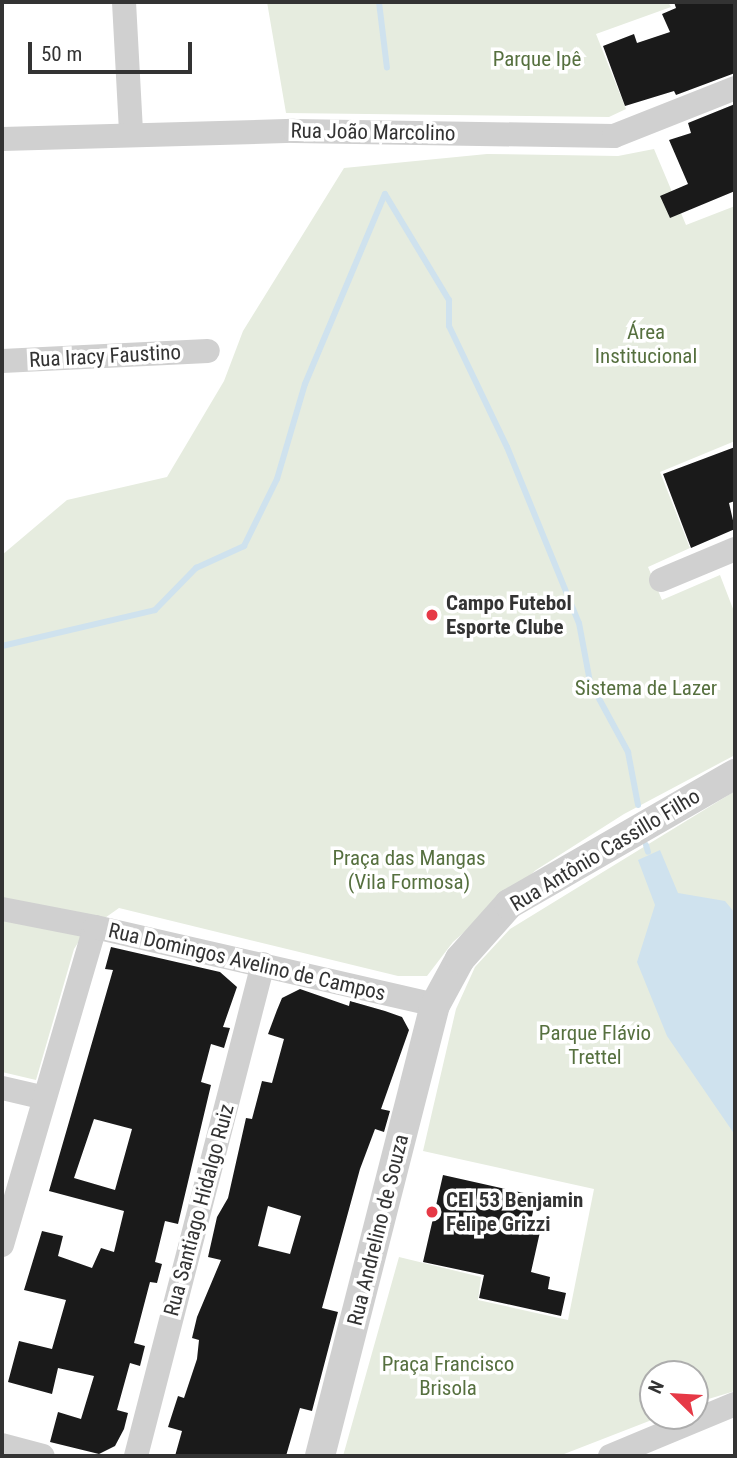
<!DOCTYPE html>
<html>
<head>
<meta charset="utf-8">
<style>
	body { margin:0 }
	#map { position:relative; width:737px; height:1458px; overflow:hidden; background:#fff; font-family:"Roboto Condensed",sans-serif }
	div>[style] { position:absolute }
	.green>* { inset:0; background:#e6ecdf }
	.water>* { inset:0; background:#cfe2ee }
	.stream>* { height:6px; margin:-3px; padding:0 3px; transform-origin:3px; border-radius:3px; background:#cfe2ee }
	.building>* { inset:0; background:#1a1a1a }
	.minor>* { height:24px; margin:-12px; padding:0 12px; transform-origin:12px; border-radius:12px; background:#d0d0d0 }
	.tertiary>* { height:30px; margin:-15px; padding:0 15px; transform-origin:15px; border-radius:15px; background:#d0d0d0 }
	.dots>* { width:19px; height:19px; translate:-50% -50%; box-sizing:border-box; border:4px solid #fff; border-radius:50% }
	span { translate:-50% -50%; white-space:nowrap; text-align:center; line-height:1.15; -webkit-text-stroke:7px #fff; paint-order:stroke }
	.park-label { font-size:21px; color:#56703f }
	.street-label { font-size:21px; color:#333 }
	.poi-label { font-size:21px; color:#333; font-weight:700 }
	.left { translate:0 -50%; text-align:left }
	.frame { position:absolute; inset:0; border:4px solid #333; pointer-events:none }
	.north { position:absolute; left:639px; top:1360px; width:70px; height:70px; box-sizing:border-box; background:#fff; border:2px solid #adadad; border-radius:50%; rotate:294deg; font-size:19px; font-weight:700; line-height:28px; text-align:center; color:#333 }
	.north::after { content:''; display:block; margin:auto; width:24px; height:32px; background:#e63946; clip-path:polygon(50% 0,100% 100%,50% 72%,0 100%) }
	.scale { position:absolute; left:28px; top:42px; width:164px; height:32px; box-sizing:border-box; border:4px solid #333; border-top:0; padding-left:9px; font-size:21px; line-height:24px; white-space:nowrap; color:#333; -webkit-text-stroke:5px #fff; paint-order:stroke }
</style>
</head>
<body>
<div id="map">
	<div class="green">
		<div style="clip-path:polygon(267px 2px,668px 2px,671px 7px,596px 34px,626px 109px,609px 117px,286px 113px)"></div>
		<div style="clip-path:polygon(654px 149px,686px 225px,735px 206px,735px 441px,660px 472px,690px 548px,648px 567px,662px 600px,720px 575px,735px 614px,735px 755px,624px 814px,536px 870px,453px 942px,427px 976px,398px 976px,119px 908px,85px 932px,74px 949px,36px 1080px,2px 1072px,2px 555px,67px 500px,167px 477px,224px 381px,243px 331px,344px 168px,487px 154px,618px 156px)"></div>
		<div style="clip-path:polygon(735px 791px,735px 1391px,695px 1403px,695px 1374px,653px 1374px,653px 1416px,662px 1416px,559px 1456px,343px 1456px,399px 1257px,481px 1277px,478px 1300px,568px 1320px,594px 1189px,423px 1151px,456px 1009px,475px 967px,510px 929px)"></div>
	</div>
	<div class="water">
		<div style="clip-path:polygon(660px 850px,678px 893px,725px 901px,735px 913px,735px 1135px,667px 1036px,637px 962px,655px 905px,638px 860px)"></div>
	</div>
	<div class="stream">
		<div style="left:379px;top:2px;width:66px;rotate:83.1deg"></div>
		<div style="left:385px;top:194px;width:124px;rotate:58.9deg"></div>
		<div style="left:449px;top:300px;width:26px;rotate:90deg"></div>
		<div style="left:449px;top:326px;width:134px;rotate:64.4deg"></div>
		<div style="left:507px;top:447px;width:190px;rotate:67.8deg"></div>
		<div style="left:579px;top:623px;width:60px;rotate:79.4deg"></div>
		<div style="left:590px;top:682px;width:80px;rotate:61.5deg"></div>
		<div style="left:628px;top:752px;width:54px;rotate:79.3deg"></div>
		<div style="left:2px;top:646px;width:157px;rotate:-13.2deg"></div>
		<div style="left:155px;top:610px;width:59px;rotate:-45.7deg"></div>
		<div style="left:196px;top:568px;width:53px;rotate:-24.6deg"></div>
		<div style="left:244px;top:546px;width:75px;rotate:-63.8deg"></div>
		<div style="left:277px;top:479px;width:99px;rotate:-73.6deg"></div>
		<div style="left:305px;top:384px;width:206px;rotate:-67.2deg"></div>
		<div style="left:646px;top:845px;width:7px;rotate:74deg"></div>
	</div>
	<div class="building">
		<div style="clip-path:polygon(674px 2px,735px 2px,735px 73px,676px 95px,674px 91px,625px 106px,603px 46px,634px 34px,637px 43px,670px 32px,662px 14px,676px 8px)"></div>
		<div style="clip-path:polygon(735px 104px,735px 191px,670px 218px,660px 196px,688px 184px,669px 140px,691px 133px,688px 123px)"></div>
		<div style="clip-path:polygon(735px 447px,735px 501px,729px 503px,735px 529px,691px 548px,663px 474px)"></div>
		<div style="clip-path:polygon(evenodd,111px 947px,220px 972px,237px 987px,223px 1027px,230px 1028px,224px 1048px,211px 1044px,201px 1082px,211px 1085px,178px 1224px,165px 1221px,155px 1262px,162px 1264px,157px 1283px,150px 1282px,134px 1343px,145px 1346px,140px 1366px,130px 1363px,117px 1410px,128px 1413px,124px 1429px,115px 1446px,99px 1454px,50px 1442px,58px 1412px,81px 1419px,94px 1376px,58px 1368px,52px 1394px,8px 1382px,19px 1341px,52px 1349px,66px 1300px,24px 1290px,42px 1231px,63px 1236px,58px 1256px,92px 1268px,101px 1248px,114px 1252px,124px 1211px,49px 1191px,113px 970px,105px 969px,111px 947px,94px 1119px,132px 1129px,115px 1190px,74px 1178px,94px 1119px)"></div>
		<div style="clip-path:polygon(evenodd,300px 989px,349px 1006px,350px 1001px,385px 1011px,402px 1017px,409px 1030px,381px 1109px,390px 1111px,384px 1132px,375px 1129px,360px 1169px,322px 1308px,338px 1312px,312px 1411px,300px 1408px,286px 1456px,175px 1456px,182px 1431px,168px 1427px,178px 1396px,184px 1398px,197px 1359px,199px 1340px,192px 1338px,197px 1317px,221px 1260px,208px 1257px,217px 1217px,228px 1198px,246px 1118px,252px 1119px,262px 1081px,272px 1083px,284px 1039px,268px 1034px,277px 1010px,282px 998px,300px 989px,268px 1206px,301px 1216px,290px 1254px,258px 1246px,268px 1206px)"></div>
		<div style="clip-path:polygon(443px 1175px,537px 1196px,531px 1220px,542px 1223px,531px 1272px,550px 1277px,548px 1289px,566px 1293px,561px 1316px,479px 1298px,484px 1275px,423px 1262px)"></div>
	</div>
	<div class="minor">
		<div style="left:124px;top:2px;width:131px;rotate:86.9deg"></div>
		<div style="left:2px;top:139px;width:292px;rotate:-1.6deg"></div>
		<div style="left:294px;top:131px;width:320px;rotate:0.9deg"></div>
		<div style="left:614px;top:136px;width:130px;rotate:-21.6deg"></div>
		<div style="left:2px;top:361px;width:206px;rotate:-2.8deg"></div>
		<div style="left:661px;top:580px;width:80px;rotate:-22.7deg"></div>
		<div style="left:2px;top:909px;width:95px;rotate:11deg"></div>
		<div style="left:2px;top:1088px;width:40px;rotate:13deg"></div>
		<div style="left:2px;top:1245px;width:331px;rotate:-73.7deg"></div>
		<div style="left:95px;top:927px;width:349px;rotate:12.9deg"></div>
		<div style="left:2px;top:1445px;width:42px;rotate:15deg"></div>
		<div style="left:136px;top:1456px;width:508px;rotate:-75.53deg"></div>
		<div style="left:610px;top:1456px;width:135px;rotate:-22.6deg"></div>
	</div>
	<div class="tertiary">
		<div style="left:320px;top:1456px;width:465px;rotate:-75.7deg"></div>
		<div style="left:435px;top:1005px;width:52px;rotate:-61.5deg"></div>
		<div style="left:460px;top:959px;width:74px;rotate:-48.3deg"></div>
		<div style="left:509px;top:904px;width:261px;rotate:-29.9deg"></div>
	</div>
	<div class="dots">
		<div style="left:432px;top:615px;background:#e63946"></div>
		<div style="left:432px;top:1212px;background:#e63946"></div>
	</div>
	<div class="park-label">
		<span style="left:537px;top:59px">Parque Ipê</span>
		<span style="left:646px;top:344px">Área<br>Institucional</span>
		<span style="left:646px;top:688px">Sistema de Lazer</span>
		<span style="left:409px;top:870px">Praça das Mangas<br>(Vila Formosa)</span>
		<span style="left:595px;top:1045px">Parque Flávio<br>Trettel</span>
		<span style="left:448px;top:1376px">Praça Francisco<br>Brisola</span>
	</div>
	<div class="street-label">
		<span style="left:373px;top:132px;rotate:1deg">Rua João Marcolino</span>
		<span style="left:105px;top:356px;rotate:-3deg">Rua Iracy Faustino</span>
		<span style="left:605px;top:850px;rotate:-31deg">Rua Antônio Cassillo Filho</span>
		<span style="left:247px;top:962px;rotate:13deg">Rua Domingos Avelino de Campos</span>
		<span style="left:199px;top:1210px;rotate:-75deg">Rua Santiago Hidalgo Ruiz</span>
		<span style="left:378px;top:1230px;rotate:-76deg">Rua Andrelino de Souza</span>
	</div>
	<div class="poi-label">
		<span class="left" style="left:446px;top:615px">Campo Futebol<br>Esporte Clube</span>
		<span class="left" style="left:446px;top:1212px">CEI 53 Benjamin<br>Felipe Grizzi</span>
	</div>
	<div class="frame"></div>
	<div class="north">N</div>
	<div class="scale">50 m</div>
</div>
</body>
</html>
